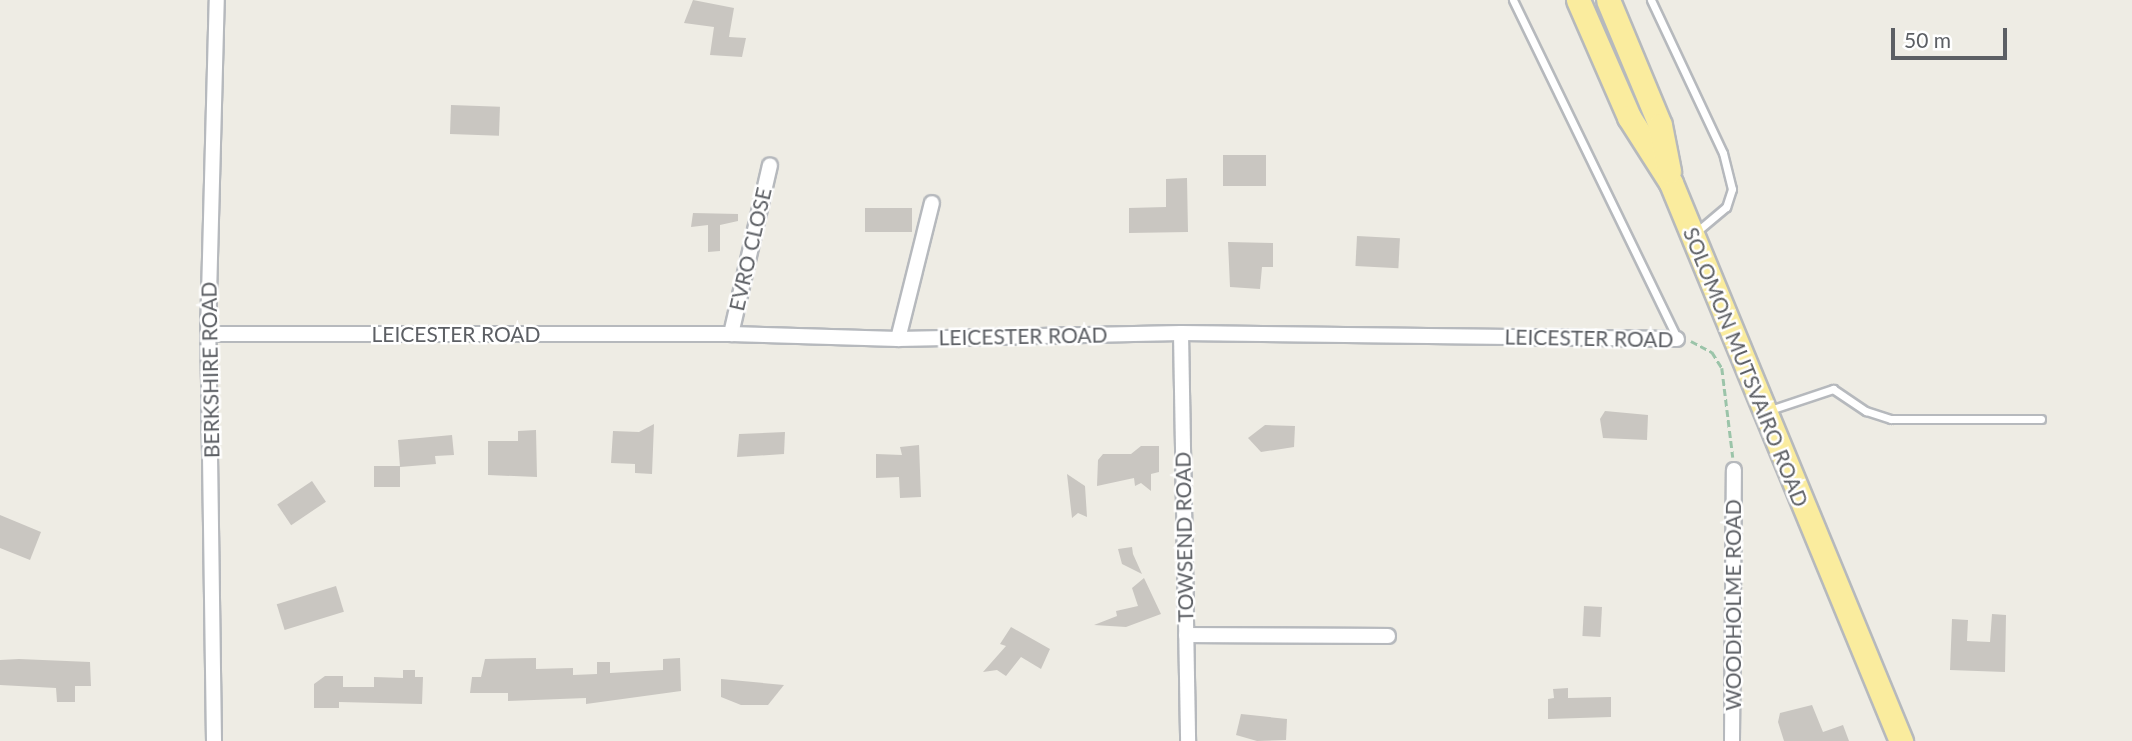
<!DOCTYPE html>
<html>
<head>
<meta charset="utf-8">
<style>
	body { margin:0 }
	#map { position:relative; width:2132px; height:741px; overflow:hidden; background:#eeece4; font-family:Lato,sans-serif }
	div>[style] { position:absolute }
	.building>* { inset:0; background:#c9c6c1; transform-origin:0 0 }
	.path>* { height:2.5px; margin-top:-1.25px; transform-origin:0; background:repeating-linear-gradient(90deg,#9bc4a9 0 7px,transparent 0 10.5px) }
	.roads { filter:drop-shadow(2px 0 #b6b9bd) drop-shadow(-2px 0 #b6b9bd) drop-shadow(0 2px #b6b9bd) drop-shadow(0 -2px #b6b9bd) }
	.service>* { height:7px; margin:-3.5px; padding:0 3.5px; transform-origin:3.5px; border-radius:3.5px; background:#fff }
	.minor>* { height:14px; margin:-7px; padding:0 7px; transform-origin:7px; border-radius:7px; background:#fff }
	.trunk>* { height:23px; margin:-11.5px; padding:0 11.5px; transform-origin:11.5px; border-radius:11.5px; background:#faec9e }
	span { translate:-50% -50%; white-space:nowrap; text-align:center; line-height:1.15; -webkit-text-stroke:5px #fff; paint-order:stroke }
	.street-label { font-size:21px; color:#5c5f64 }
	.scale { position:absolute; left:1891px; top:28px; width:116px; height:32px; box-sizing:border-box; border:4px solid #5c5f64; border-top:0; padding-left:9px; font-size:21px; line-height:24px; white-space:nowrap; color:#5c5f64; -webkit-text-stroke:5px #fff; paint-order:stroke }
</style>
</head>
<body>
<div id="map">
	<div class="building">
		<div style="clip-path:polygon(693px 0,734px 8px,729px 37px,746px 38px,742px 57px,710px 55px,714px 27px,684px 23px)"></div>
		<div style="left:451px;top:105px;width:49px;height:29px;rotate:2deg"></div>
		<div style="left:1223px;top:155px;width:43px;height:31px"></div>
		<div style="clip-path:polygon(1187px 178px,1188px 232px,1129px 233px,1129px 208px,1166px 207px,1166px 179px)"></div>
		<div style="left:865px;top:208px;width:47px;height:24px"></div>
		<div style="clip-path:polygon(693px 213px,738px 214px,738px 221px,720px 225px,720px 251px,708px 252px,708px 225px,691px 227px)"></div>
		<div style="left:1357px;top:236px;width:43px;height:30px;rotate:3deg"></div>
		<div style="clip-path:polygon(1228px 242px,1273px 243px,1273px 267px,1262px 267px,1260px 289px,1230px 287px)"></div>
		<div style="clip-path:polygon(1605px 411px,1648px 415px,1647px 440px,1603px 438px,1600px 419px)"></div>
		<div style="clip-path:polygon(654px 424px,652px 474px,635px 473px,635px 464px,611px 463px,613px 431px,639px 432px)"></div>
		<div style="clip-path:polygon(1265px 425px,1295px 426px,1294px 447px,1261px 452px,1248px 438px)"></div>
		<div style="clip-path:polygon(536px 430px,537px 477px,488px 475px,488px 441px,518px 441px,518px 431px)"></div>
		<div style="clip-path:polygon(785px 432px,784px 454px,737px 457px,739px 434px)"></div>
		<div style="clip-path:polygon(452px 435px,454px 455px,435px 456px,436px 464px,400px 467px,398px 440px)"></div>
		<div style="clip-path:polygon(919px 445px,921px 497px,900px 498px,899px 477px,876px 478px,876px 454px,902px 455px,900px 447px)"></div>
		<div style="clip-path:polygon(1141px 446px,1159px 446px,1159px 472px,1151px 474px,1151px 491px,1141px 483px,1135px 486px,1134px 478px,1097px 486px,1098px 460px,1103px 454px,1131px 454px)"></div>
		<div style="left:374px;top:466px;width:26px;height:21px"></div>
		<div style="clip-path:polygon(1067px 474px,1085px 486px,1087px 517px,1078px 513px,1072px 518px)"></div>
		<div style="left:312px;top:481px;width:25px;height:42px;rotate:56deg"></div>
		<div style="clip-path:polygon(0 515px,41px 532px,30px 560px,0 548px)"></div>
		<div style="clip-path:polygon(1132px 547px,1133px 554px,1142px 574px,1122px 564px,1118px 549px)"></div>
		<div style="clip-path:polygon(1144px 578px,1161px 614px,1126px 627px,1094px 625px,1117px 616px,1116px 611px,1138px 606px,1132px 588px)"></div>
		<div style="left:336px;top:586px;width:27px;height:62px;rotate:73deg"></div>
		<div style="left:1584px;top:606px;width:18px;height:30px;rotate:3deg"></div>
		<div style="clip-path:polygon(1992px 614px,2006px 615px,2005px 672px,1950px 670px,1952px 619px,1968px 620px,1967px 641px,1990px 642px)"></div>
		<div style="clip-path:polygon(1011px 627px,1050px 649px,1041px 669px,1021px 657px,1006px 676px,997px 670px,983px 672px,1006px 646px,1000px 644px)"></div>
		<div style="clip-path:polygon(536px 658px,536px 669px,573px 668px,573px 675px,597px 674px,597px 662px,610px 662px,610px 673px,663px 670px,663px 659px,680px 658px,681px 691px,586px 704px,586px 698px,508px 701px,508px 693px,470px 693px,472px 677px,481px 677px,485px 659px)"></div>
		<div style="clip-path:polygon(19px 659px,90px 662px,91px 686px,75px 686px,75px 702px,57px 702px,56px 688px,0 685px,0 660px)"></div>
		<div style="clip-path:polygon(403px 670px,415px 670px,415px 677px,423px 677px,422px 704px,339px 702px,339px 708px,314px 708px,314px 684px,325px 676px,343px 676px,343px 687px,374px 687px,374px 677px,403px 678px)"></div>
		<div style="clip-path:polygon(721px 679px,784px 685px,768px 705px,741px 705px,721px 697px)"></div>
		<div style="clip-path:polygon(1568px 688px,1568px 698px,1611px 697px,1611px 717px,1548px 719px,1548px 699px,1554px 698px,1553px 689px)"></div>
		<div style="clip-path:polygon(1812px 705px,1823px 732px,1843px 725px,1849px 741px,1784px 741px,1778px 722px,1780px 713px)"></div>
		<div style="clip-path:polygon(1241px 714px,1287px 719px,1286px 740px,1257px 741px,1236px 735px)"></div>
	</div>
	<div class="path">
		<div style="left:1691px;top:341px;width:24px;rotate:28deg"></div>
		<div style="left:1712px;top:352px;width:19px;rotate:58deg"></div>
		<div style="left:1722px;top:368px;width:90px;rotate:83deg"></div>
	</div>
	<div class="roads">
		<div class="service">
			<div style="left:1513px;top:0;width:376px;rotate:64.1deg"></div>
			<div style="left:1651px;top:0;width:169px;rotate:64.8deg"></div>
			<div style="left:1723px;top:153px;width:37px;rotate:76deg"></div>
			<div style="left:1732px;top:189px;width:19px;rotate:108deg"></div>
			<div style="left:1726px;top:207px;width:39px;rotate:140deg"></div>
			<div style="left:1767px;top:411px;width:70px;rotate:-18.4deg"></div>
			<div style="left:1833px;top:389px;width:40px;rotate:34deg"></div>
			<div style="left:1866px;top:411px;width:26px;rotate:18deg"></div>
			<div style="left:1891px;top:419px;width:150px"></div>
		</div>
		<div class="minor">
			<div style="left:1181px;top:333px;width:408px;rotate:89deg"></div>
			<div style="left:208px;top:334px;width:523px"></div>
			<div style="left:731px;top:334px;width:167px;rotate:1.7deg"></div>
			<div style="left:898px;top:339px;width:283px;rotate:-1.2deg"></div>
			<div style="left:1181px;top:333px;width:496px;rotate:0.7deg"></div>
			<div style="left:731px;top:334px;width:173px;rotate:-77deg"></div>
			<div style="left:898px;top:339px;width:140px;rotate:-76deg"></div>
			<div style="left:1186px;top:635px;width:202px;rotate:0.3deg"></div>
			<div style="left:214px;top:741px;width:407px;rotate:-90.8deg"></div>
			<div style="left:208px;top:334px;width:334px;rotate:-88.5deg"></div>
			<div style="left:1732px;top:741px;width:271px;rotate:-89.6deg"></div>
		</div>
		<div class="trunk">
			<div style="left:1578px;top:0;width:128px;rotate:66.4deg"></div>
			<div style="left:1629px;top:117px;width:78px;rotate:57.5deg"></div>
			<div style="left:1671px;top:183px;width:604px;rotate:67.6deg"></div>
			<div style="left:1608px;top:0;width:135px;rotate:67.4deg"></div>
			<div style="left:1660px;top:125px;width:47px;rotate:78.9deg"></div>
		</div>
	</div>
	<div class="street-label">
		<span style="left:750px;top:249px;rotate:-77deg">EVRO CLOSE</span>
		<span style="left:456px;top:334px">LEICESTER ROAD</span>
		<span style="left:1023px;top:336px;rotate:-1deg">LEICESTER ROAD</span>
		<span style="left:1589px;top:338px;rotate:1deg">LEICESTER ROAD</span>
		<span style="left:1746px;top:367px;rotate:68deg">SOLOMON MUTSVAIRO ROAD</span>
		<span style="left:210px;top:370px;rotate:-91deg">BERKSHIRE ROAD</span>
		<span style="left:1184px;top:537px;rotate:-91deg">TOWSEND ROAD</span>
		<span style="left:1733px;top:605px;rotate:-90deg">WOODHOLME ROAD</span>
	</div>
	<div class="scale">50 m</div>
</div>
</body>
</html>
